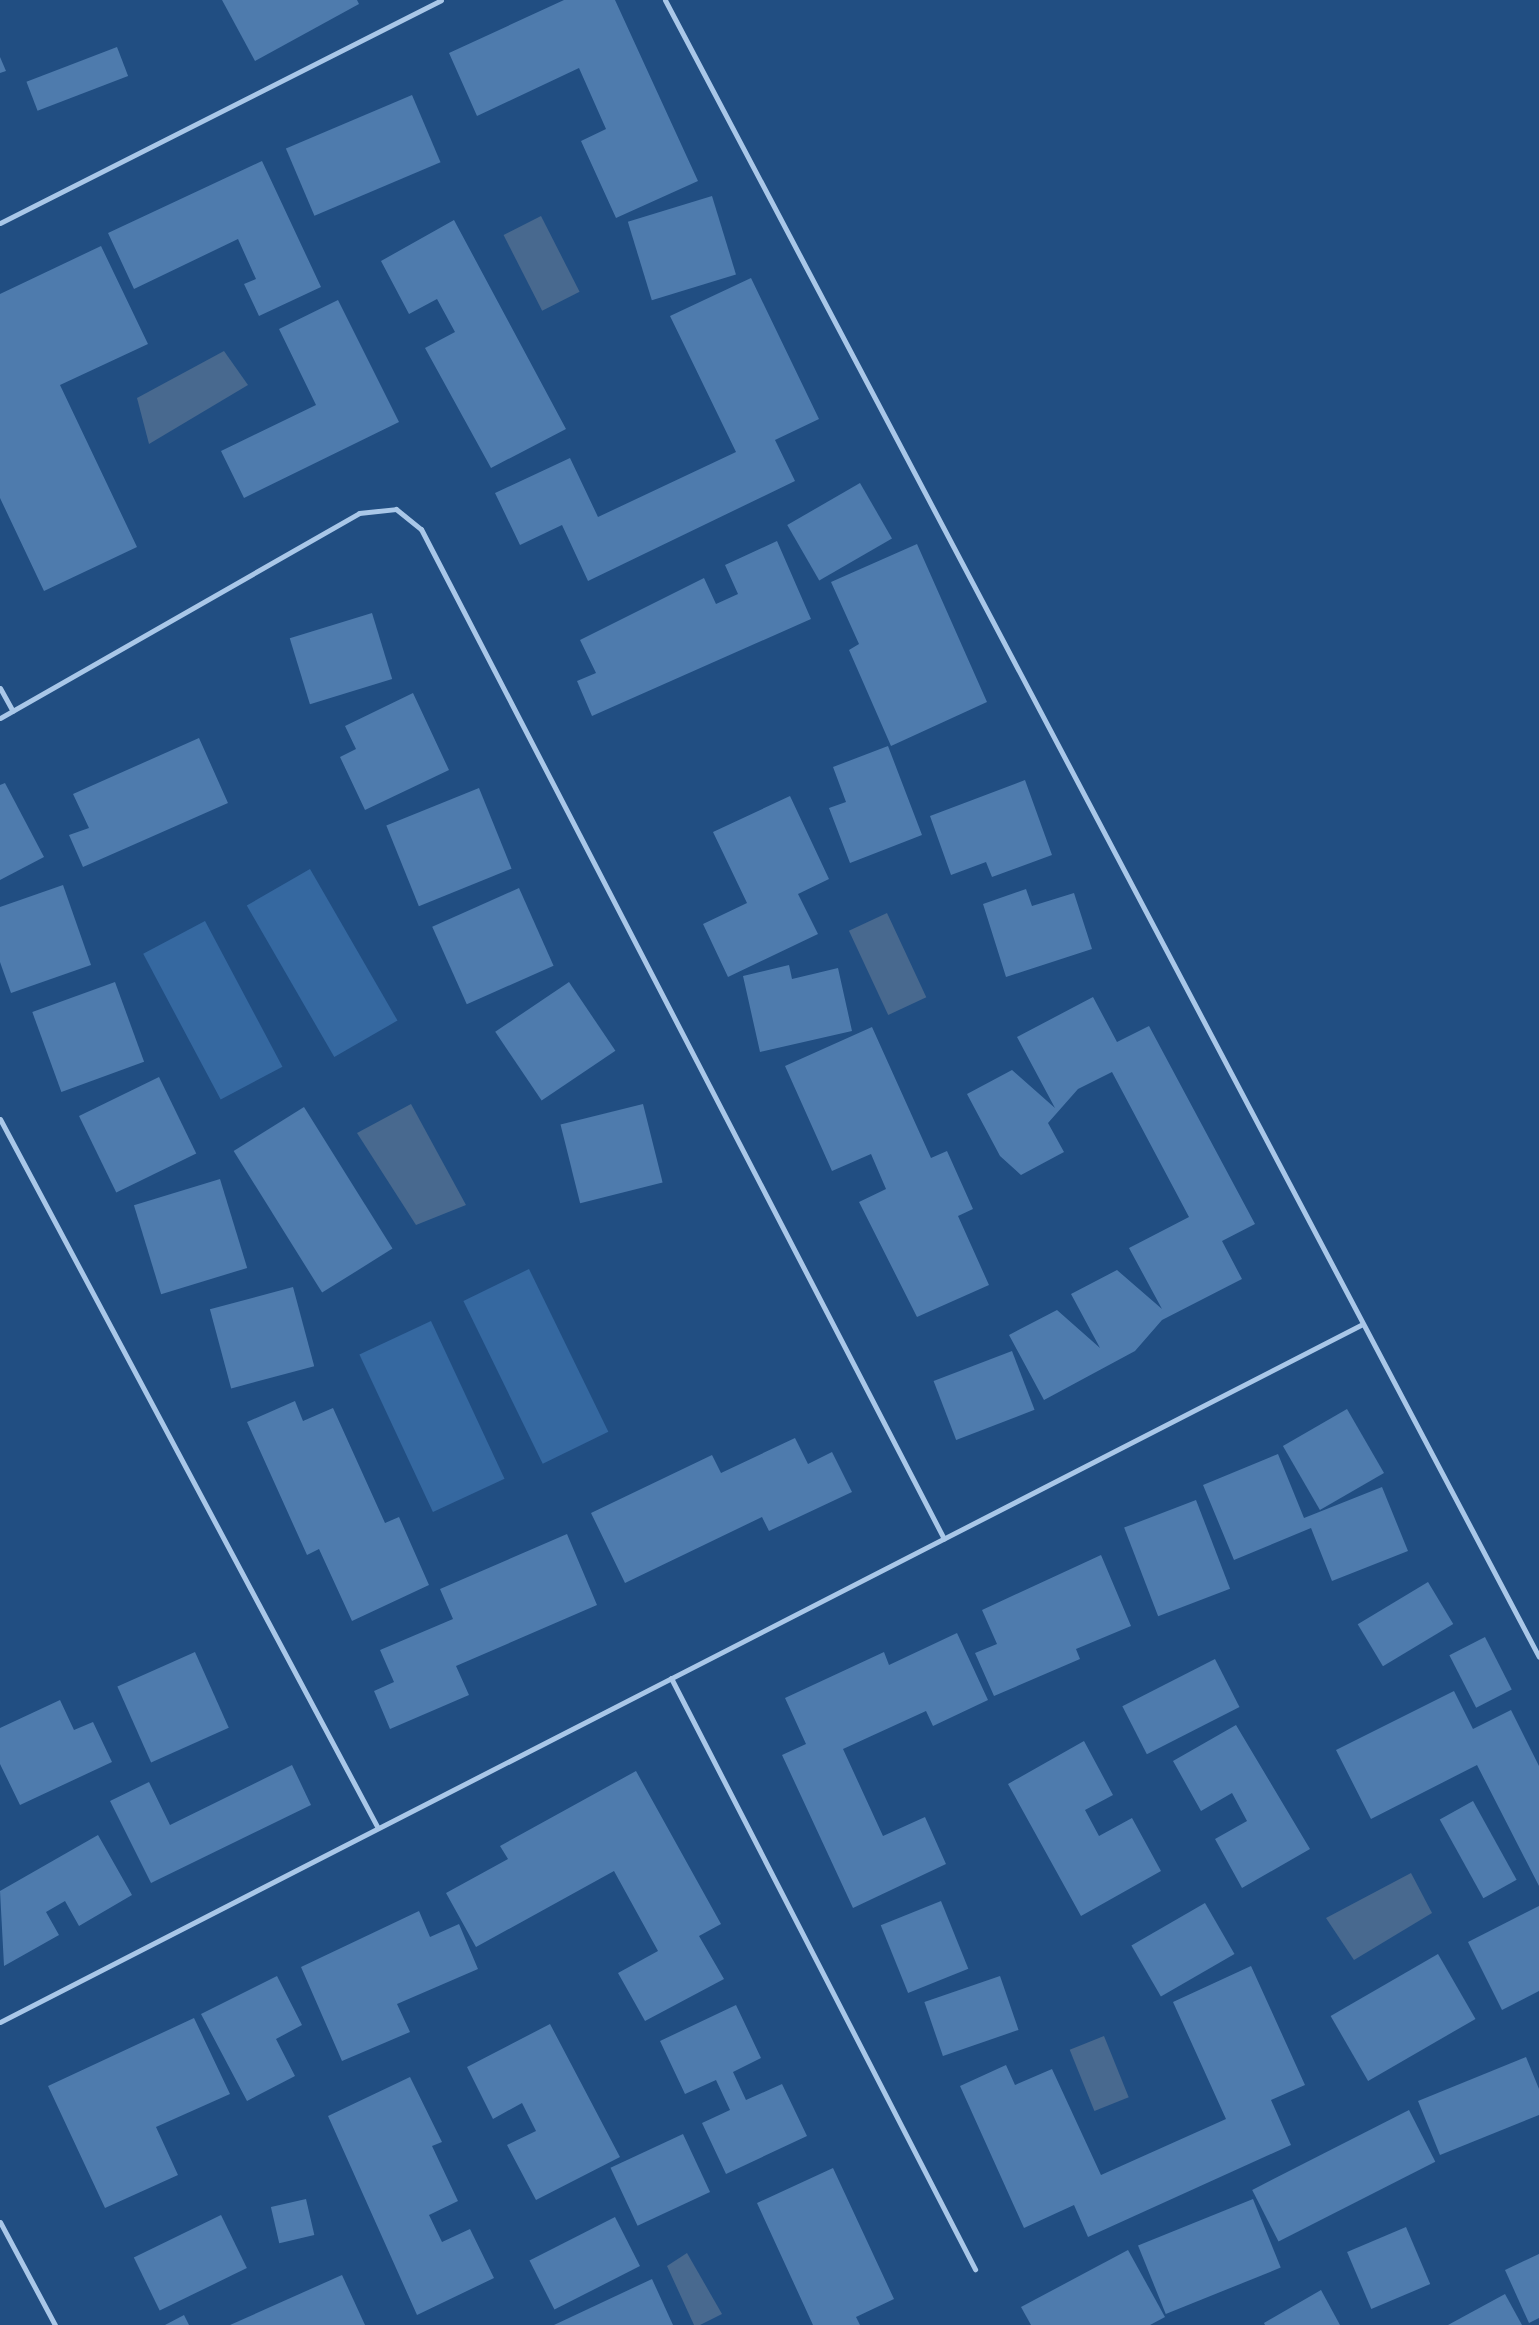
<!DOCTYPE html>
<html>
<head>
<meta charset="utf-8">
<style>
	body { margin:0 }
	#map { position:relative; width:1539px; height:2325px; overflow:hidden; background:#214e82; font-family:Mulish,sans-serif }
	div>[style] { position:absolute }
	.green>* { inset:0; background:#3568a0; transform-origin:0 0 }
	.water>* { inset:0; background:#48698f; transform-origin:0 0 }
	.building>* { inset:0; background:#4e7bad; transform-origin:0 0 }
	.service>* { height:5px; margin:-2.5px; padding:0 2.5px; transform-origin:2.5px; border-radius:2.5px; background:#a9c7e8 }
	span { translate:-50% -50%; white-space:nowrap; text-align:center; line-height:1.15; -webkit-text-stroke:6px #214e82; paint-order:stroke }
</style>
</head>
<body>
<div id="map">
	<div class="green">
		<div style="left:310px;top:869px;width:175px;height:73px;rotate:60deg"></div>
		<div style="left:205px;top:921px;width:165px;height:70px;rotate:62deg"></div>
		<div style="left:529px;top:1269px;width:181px;height:73px;rotate:64deg"></div>
		<div style="left:431px;top:1321px;width:174px;height:79px;rotate:65deg"></div>
	</div>
	<div class="water">
		<div style="left:541px;top:216px;width:85px;height:42px;rotate:63deg"></div>
		<div style="clip-path:polygon(224px 351px,248px 385px,149px 444px,137px 398px)"></div>
		<div style="left:887px;top:913px;width:93px;height:42px;rotate:65deg"></div>
		<div style="clip-path:polygon(411px 1104px,466px 1205px,416px 1225px,357px 1133px)"></div>
		<div style="clip-path:polygon(1411px 1873px,1432px 1913px,1354px 1960px,1326px 1918px)"></div>
		<div style="left:1104px;top:2036px;width:66px;height:37px;rotate:68deg"></div>
		<div style="clip-path:polygon(687px 2253px,722px 2314px,700px 2325px,694px 2325px,667px 2266px)"></div>
	</div>
	<div class="building">
		<div style="clip-path:polygon(222px 0,357px 0,359px 4px,255px 61px)"></div>
		<div style="clip-path:polygon(564px 0,615px 0,698px 181px,616px 218px,581px 141px,606px 129px,579px 68px,477px 116px,449px 53px)"></div>
		<div style="left:117px;top:47px;width:31px;height:97px;rotate:69deg"></div>
		<div style="clip-path:polygon(0 57px,6px 71px,0 73px)"></div>
		<div style="left:412px;top:95px;width:73px;height:137px;rotate:67deg"></div>
		<div style="clip-path:polygon(262px 161px,321px 287px,259px 316px,244px 284px,256px 279px,238px 239px,134px 289px,108px 233px)"></div>
		<div style="left:712px;top:196px;width:82px;height:88px;rotate:73deg"></div>
		<div style="clip-path:polygon(454px 220px,566px 429px,491px 468px,425px 348px,455px 332px,437px 299px,409px 314px,381px 261px)"></div>
		<div style="clip-path:polygon(101px 246px,148px 344px,60px 385px,137px 547px,44px 591px,0 498px,0 294px)"></div>
		<div style="clip-path:polygon(751px 278px,819px 419px,775px 440px,795px 481px,588px 581px,562px 525px,520px 545px,495px 493px,570px 458px,598px 517px,736px 452px,670px 316px)"></div>
		<div style="clip-path:polygon(338px 300px,399px 422px,244px 498px,221px 451px,316px 405px,279px 329px)"></div>
		<div style="left:860px;top:483px;width:64px;height:84px;rotate:60deg"></div>
		<div style="clip-path:polygon(777px 541px,811px 619px,592px 716px,577px 681px,596px 673px,580px 640px,704px 578px,716px 604px,738px 594px,725px 565px)"></div>
		<div style="clip-path:polygon(917px 544px,987px 702px,891px 746px,849px 650px,859px 644px,831px 582px)"></div>
		<div style="left:372px;top:613px;width:69px;height:86px;rotate:73deg"></div>
		<div style="clip-path:polygon(413px 693px,449px 770px,365px 810px,340px 757px,356px 749px,345px 726px)"></div>
		<div style="clip-path:polygon(199px 738px,228px 803px,83px 867px,69px 835px,89px 828px,73px 794px)"></div>
		<div style="clip-path:polygon(888px 746px,922px 835px,850px 863px,829px 808px,846px 802px,833px 767px)"></div>
		<div style="clip-path:polygon(1025px 780px,1052px 855px,992px 877px,986px 862px,951px 875px,930px 816px)"></div>
		<div style="clip-path:polygon(5px 783px,44px 857px,0 880px,0 785px)"></div>
		<div style="left:479px;top:788px;width:87px;height:100px;rotate:68deg"></div>
		<div style="clip-path:polygon(790px 796px,829px 879px,798px 894px,818px 934px,728px 977px,703px 924px,747px 903px,713px 832px)"></div>
		<div style="clip-path:polygon(63px 885px,91px 965px,11px 993px,0 962px,0 907px)"></div>
		<div style="left:519px;top:888px;width:85px;height:95px;rotate:66deg"></div>
		<div style="clip-path:polygon(1026px 889px,1032px 906px,1074px 893px,1092px 949px,1006px 977px,983px 904px)"></div>
		<div style="clip-path:polygon(789px 965px,792px 979px,838px 968px,852px 1031px,760px 1052px,743px 976px)"></div>
		<div style="left:115px;top:982px;width:85px;height:88px;rotate:70deg"></div>
		<div style="left:569px;top:982px;width:83px;height:89px;rotate:56deg"></div>
		<div style="clip-path:polygon(1093px 997px,1117px 1042px,1149px 1026px,1255px 1224px,1222px 1241px,1242px 1279px,1162px 1320px,1135px 1351px,1044px 1400px,1009px 1335px,1057px 1310px,1100px 1348px,1071px 1294px,1117px 1270px,1162px 1309px,1129px 1248px,1189px 1217px,1112px 1072px,1078px 1089px,1048px 1123px,1064px 1152px,1021px 1175px,1000px 1156px,967px 1094px,1012px 1070px,1055px 1108px,1017px 1037px)"></div>
		<div style="clip-path:polygon(872px 1027px,931px 1158px,947px 1151px,973px 1209px,958px 1216px,989px 1285px,917px 1317px,859px 1202px,886px 1189px,871px 1154px,832px 1171px,785px 1066px)"></div>
		<div style="left:159px;top:1077px;width:85px;height:89px;rotate:64deg"></div>
		<div style="left:643px;top:1104px;width:81px;height:85px;rotate:76deg"></div>
		<div style="left:304px;top:1107px;width:167px;height:83px;rotate:58deg"></div>
		<div style="left:220px;top:1179px;width:93px;height:90px;rotate:73deg"></div>
		<div style="left:293px;top:1287px;width:82px;height:86px;rotate:75deg"></div>
		<div style="left:1012px;top:1351px;width:63px;height:84px;rotate:69deg"></div>
		<div style="clip-path:polygon(295px 1401px,303px 1421px,333px 1408px,385px 1523px,399px 1517px,429px 1585px,352px 1621px,319px 1549px,307px 1555px,247px 1422px)"></div>
		<div style="left:1347px;top:1409px;width:74px;height:74px;rotate:60deg"></div>
		<div style="clip-path:polygon(795px 1438px,808px 1464px,832px 1452px,852px 1492px,769px 1531px,762px 1517px,625px 1583px,591px 1513px,712px 1455px,721px 1473px)"></div>
		<div style="clip-path:polygon(1278px 1454px,1304px 1518px,1382px 1487px,1408px 1551px,1332px 1581px,1311px 1528px,1234px 1560px,1203px 1485px)"></div>
		<div style="left:1196px;top:1500px;width:95px;height:77px;rotate:69deg"></div>
		<div style="clip-path:polygon(567px 1534px,597px 1605px,456px 1666px,469px 1695px,390px 1729px,374px 1691px,394px 1682px,380px 1650px,453px 1619px,440px 1589px)"></div>
		<div style="clip-path:polygon(1101px 1555px,1131px 1626px,1076px 1649px,1080px 1659px,994px 1696px,975px 1653px,997px 1644px,982px 1610px)"></div>
		<div style="left:1428px;top:1582px;width:49px;height:82px;rotate:59deg"></div>
		<div style="clip-path:polygon(957px 1633px,988px 1700px,933px 1726px,926px 1711px,843px 1749px,883px 1836px,925px 1817px,946px 1864px,853px 1908px,782px 1755px,806px 1744px,785px 1698px,884px 1652px,889px 1665px)"></div>
		<div style="left:1485px;top:1637px;width:59px;height:40px;rotate:63deg"></div>
		<div style="left:195px;top:1652px;width:83px;height:85px;rotate:66deg"></div>
		<div style="left:1215px;top:1659px;width:54px;height:104px;rotate:63deg"></div>
		<div style="clip-path:polygon(1454px 1691px,1473px 1729px,1511px 1710px,1539px 1766px,1539px 1886px,1477px 1765px,1371px 1819px,1336px 1750px)"></div>
		<div style="clip-path:polygon(60px 1700px,74px 1730px,93px 1722px,112px 1762px,20px 1805px,0 1764px,0 1728px)"></div>
		<div style="clip-path:polygon(1236px 1725px,1310px 1849px,1242px 1888px,1215px 1839px,1247px 1821px,1232px 1793px,1201px 1811px,1173px 1761px)"></div>
		<div style="clip-path:polygon(1084px 1741px,1113px 1795px,1085px 1810px,1099px 1836px,1132px 1818px,1161px 1871px,1081px 1916px,1008px 1784px)"></div>
		<div style="clip-path:polygon(292px 1765px,311px 1805px,151px 1883px,110px 1801px,149px 1782px,170px 1825px)"></div>
		<div style="clip-path:polygon(636px 1771px,721px 1924px,699px 1936px,724px 1979px,645px 2021px,618px 1973px,658px 1951px,614px 1871px,476px 1947px,446px 1893px,508px 1859px,500px 1846px)"></div>
		<div style="left:1473px;top:1801px;width:90px;height:38px;rotate:61deg"></div>
		<div style="clip-path:polygon(98px 1835px,132px 1895px,79px 1926px,65px 1901px,46px 1912px,59px 1935px,4px 1966px,0 1891px)"></div>
		<div style="left:941px;top:1901px;width:73px;height:65px;rotate:68deg"></div>
		<div style="left:1205px;top:1903px;width:59px;height:85px;rotate:60deg"></div>
		<div style="clip-path:polygon(1539px 1906px,1539px 1991px,1502px 2010px,1468px 1942px)"></div>
		<div style="clip-path:polygon(419px 1911px,430px 1937px,459px 1924px,478px 1969px,397px 2004px,410px 2032px,342px 2061px,301px 1967px)"></div>
		<div style="left:1438px;top:1954px;width:75px;height:124px;rotate:60deg"></div>
		<div style="clip-path:polygon(1251px 1966px,1305px 2085px,1271px 2100px,1291px 2145px,1088px 2237px,1074px 2205px,1024px 2228px,960px 2086px,1006px 2065px,1015px 2085px,1052px 2069px,1101px 2175px,1226px 2119px,1173px 2002px)"></div>
		<div style="clip-path:polygon(277px 1976px,302px 2025px,276px 2039px,295px 2076px,247px 2101px,201px 2014px)"></div>
		<div style="left:1000px;top:1976px;width:57px;height:80px;rotate:71deg"></div>
		<div style="clip-path:polygon(736px 2005px,761px 2058px,733px 2072px,746px 2100px,782px 2084px,807px 2136px,726px 2174px,702px 2123px,730px 2110px,716px 2080px,685px 2094px,660px 2041px)"></div>
		<div style="clip-path:polygon(194px 2018px,230px 2094px,156px 2127px,178px 2175px,105px 2208px,48px 2086px)"></div>
		<div style="clip-path:polygon(550px 2024px,620px 2157px,536px 2200px,507px 2145px,536px 2131px,522px 2103px,493px 2119px,467px 2067px)"></div>
		<div style="clip-path:polygon(1526px 2057px,1539px 2089px,1539px 2115px,1440px 2155px,1418px 2101px)"></div>
		<div style="clip-path:polygon(410px 2077px,442px 2142px,432px 2146px,458px 2201px,429px 2215px,442px 2242px,470px 2229px,494px 2278px,417px 2315px,328px 2116px)"></div>
		<div style="left:1409px;top:2110px;width:58px;height:176px;rotate:63deg"></div>
		<div style="left:683px;top:2134px;width:64px;height:80px;rotate:65deg"></div>
		<div style="clip-path:polygon(833px 2168px,894px 2299px,856px 2317px,860px 2325px,813px 2325px,757px 2203px)"></div>
		<div style="left:306px;top:2199px;width:37px;height:36px;rotate:77deg"></div>
		<div style="left:1253px;top:2199px;width:74px;height:124px;rotate:68deg"></div>
		<div style="left:221px;top:2215px;width:59px;height:97px;rotate:64deg"></div>
		<div style="left:615px;top:2217px;width:55px;height:96px;rotate:63deg"></div>
		<div style="left:1406px;top:2227px;width:62px;height:64px;rotate:67deg"></div>
		<div style="clip-path:polygon(1128px 2250px,1165px 2317px,1150px 2325px,1031px 2325px,1021px 2307px)"></div>
		<div style="clip-path:polygon(1539px 2254px,1539px 2318px,1529px 2323px,1505px 2270px)"></div>
		<div style="clip-path:polygon(342px 2275px,365px 2325px,230px 2325px)"></div>
		<div style="clip-path:polygon(652px 2279px,673px 2325px,554px 2325px)"></div>
		<div style="clip-path:polygon(1321px 2290px,1340px 2325px,1265px 2325px,1264px 2323px)"></div>
		<div style="clip-path:polygon(1505px 2294px,1522px 2325px,1448px 2325px)"></div>
		<div style="clip-path:polygon(184px 2315px,189px 2325px,165px 2325px)"></div>
	</div>
	<div class="service">
		<div style="left:665px;top:0;width:1873px;rotate:62.19deg"></div>
		<div style="left:0;top:223px;width:494px;rotate:-26.8deg"></div>
		<div style="left:0;top:688px;width:26px;rotate:61deg"></div>
		<div style="left:0;top:718px;width:413px;rotate:-29.7deg"></div>
		<div style="left:359px;top:513px;width:37px;rotate:-6deg"></div>
		<div style="left:396px;top:509px;width:32px;rotate:39deg"></div>
		<div style="left:421px;top:529px;width:1137px;rotate:62.62deg"></div>
		<div style="left:0;top:1119px;width:803px;rotate:61.94deg"></div>
		<div style="left:671px;top:1678px;width:665px;rotate:62.78deg"></div>
		<div style="left:0;top:2022px;width:1531px;rotate:-27.12deg"></div>
		<div style="left:0;top:2222px;width:117px;rotate:61.9deg"></div>
	</div>
</div>
</body>
</html>
